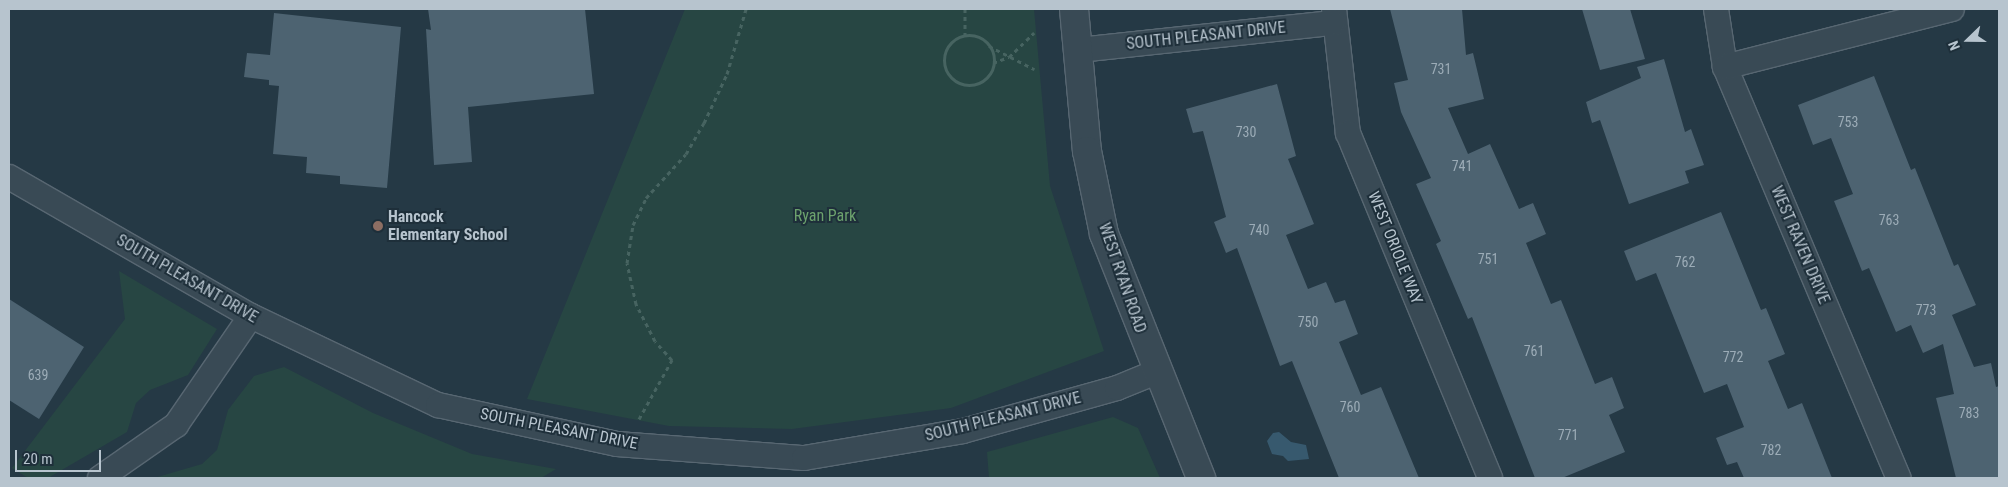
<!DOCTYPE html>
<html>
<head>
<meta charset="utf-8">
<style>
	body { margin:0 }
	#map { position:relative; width:2008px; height:487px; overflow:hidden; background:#253945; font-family:"Roboto Condensed",sans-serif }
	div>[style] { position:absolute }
	.green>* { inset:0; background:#274643 }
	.water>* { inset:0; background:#37596e }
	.building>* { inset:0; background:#4d6371 }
	.path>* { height:3px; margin-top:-1.5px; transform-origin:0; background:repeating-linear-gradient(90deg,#476461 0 4px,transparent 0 8px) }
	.path>.ring { margin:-1.5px; padding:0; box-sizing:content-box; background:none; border:3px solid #476461; border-radius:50% }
	.roads { filter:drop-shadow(1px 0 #586772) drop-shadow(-1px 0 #586772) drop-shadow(0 1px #586772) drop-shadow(0 -1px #586772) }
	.minor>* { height:24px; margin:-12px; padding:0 12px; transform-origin:12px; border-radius:12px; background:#394a55 }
	.tertiary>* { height:28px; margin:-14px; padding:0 14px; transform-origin:14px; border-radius:14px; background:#394a55 }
	.dots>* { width:14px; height:14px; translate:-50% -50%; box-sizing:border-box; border:2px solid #1e2f3a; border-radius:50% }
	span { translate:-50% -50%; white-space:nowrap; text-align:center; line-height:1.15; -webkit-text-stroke:4px #1e2f3a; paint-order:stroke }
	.number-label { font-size:14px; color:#9cacb7 }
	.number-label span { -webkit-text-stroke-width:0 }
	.street-label { font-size:16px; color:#b7c4ce }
	.park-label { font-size:16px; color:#6ca16d }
	.poi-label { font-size:16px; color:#b7c4ce; font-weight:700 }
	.left { translate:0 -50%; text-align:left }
	.frame { position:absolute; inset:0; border:10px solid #b7c4ce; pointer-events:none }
	.north { position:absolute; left:1943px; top:15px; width:50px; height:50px; -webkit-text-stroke:4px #1e2f3a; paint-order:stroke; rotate:248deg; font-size:14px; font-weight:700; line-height:20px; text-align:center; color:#b7c4ce }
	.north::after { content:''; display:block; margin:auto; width:18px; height:22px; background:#b7c4ce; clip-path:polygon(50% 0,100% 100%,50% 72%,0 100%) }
	.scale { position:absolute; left:15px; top:450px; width:86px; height:22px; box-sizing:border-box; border:2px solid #b7c4ce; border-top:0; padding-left:6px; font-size:15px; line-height:18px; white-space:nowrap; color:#b7c4ce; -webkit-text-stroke:4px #1e2f3a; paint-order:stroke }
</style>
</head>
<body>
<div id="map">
	<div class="green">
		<div style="clip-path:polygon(685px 9px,1034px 9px,1050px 186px,1104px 351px,951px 408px,792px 429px,669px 426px,527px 399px)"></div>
		<div style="clip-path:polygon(119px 271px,217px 329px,188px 375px,150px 390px,136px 403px,127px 432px,48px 478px,28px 478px,12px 468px,125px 319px)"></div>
		<div style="clip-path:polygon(284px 367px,373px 413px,472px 454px,556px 469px,541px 478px,154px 478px,202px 464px,217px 450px,228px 410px,254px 376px)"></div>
		<div style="clip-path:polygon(1113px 417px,1138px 428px,1160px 478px,989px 478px,987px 452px)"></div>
	</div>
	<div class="water">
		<div style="clip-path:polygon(1279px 432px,1291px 442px,1306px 445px,1309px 459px,1288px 461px,1283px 456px,1272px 454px,1267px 441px,1273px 433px)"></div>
	</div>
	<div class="building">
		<div style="clip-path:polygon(428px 9px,585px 9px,594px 94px,468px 107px,472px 162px,434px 165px,426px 29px,431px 30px)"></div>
		<div style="clip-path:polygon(1390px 9px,1462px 9px,1466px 55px,1473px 53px,1484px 99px,1448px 108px,1468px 154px,1490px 144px,1519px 209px,1533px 203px,1546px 234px,1526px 243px,1551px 304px,1561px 300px,1595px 384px,1612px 377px,1624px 408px,1609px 415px,1625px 452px,1562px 478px,1535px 478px,1472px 317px,1468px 319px,1436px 244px,1441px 241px,1416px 184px,1431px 178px,1401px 112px,1394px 83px,1408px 80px)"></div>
		<div style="clip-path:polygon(1582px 9px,1630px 9px,1645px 59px,1600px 70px)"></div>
		<div style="clip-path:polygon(274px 13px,401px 27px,387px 188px,340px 184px,340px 176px,306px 173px,307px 157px,273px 154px,279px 86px,269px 85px,269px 80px,244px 77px,247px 53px,270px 55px)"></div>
		<div style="clip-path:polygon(1664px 59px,1685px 132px,1691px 129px,1704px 165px,1685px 171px,1689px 183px,1629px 204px,1600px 120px,1592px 123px,1586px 102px,1641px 78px,1637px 67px)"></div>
		<div style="clip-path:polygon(1874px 76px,1911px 170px,1915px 168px,1954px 266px,1958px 264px,1976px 305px,1952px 315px,1974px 367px,1991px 363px,1996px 387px,1999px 386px,1999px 478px,1956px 478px,1936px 398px,1954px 394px,1943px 344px,1923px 353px,1911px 325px,1896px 332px,1869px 268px,1862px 271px,1834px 201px,1853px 194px,1831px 138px,1813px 145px,1798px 105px)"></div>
		<div style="clip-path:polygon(1277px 84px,1296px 156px,1288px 159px,1314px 224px,1286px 235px,1308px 289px,1326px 282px,1335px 303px,1345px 300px,1358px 334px,1339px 342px,1361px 395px,1381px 387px,1419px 478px,1339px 478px,1292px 361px,1280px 366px,1237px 248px,1226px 253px,1214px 222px,1226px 217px,1203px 131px,1193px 133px,1186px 109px)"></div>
		<div style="clip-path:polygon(1721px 212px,1761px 310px,1766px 308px,1785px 354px,1768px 361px,1788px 409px,1802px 403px,1832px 478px,1744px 478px,1737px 462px,1727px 465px,1716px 438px,1744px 427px,1727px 384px,1704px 393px,1656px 273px,1636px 281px,1624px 251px)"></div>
		<div style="clip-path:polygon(9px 299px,84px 347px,39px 419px,9px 400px)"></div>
	</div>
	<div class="path">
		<div style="left:965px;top:9px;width:26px;rotate:90deg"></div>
		<div class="ring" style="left:944px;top:35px;width:47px;height:47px"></div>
		<div style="left:989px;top:46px;width:51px;rotate:27.1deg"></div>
		<div style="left:993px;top:63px;width:17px;rotate:-21deg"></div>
		<div style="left:1009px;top:57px;width:35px;rotate:-44deg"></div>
		<div style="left:639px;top:419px;width:68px;rotate:-60.8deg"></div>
		<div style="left:672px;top:360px;width:25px;rotate:-132deg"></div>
		<div style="left:655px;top:341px;width:42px;rotate:-117.2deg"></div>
		<div style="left:636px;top:304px;width:42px;rotate:-102.4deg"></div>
		<div style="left:627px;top:263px;width:38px;rotate:-81deg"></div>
		<div style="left:633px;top:225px;width:30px;rotate:-64deg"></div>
		<div style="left:646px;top:198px;width:59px;rotate:-47.7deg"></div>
		<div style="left:686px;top:154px;width:36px;rotate:-60deg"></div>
		<div style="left:704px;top:123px;width:54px;rotate:-64.9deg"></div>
		<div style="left:727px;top:74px;width:68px;rotate:-73.7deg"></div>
	</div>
	<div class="roads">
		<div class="minor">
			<div style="left:1334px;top:9px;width:125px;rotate:83.6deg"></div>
			<div style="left:1348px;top:133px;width:373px;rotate:67.6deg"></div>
			<div style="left:1716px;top:9px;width:59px;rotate:81.2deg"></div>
			<div style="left:1725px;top:67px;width:446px;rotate:67.1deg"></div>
			<div style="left:1079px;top:50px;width:255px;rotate:-6.1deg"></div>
			<div style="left:1725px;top:67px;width:234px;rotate:-14.3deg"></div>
			<div style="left:9px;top:177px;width:279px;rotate:29.9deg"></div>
			<div style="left:251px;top:316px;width:207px;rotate:25.5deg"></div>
			<div style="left:438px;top:405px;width:183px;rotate:12.3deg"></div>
			<div style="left:617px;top:444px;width:188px;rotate:4.3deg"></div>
			<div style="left:804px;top:458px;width:161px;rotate:-9.6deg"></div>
			<div style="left:963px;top:431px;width:160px;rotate:-15.6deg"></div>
			<div style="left:1117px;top:388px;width:42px;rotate:-22.3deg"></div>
			<div style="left:100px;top:478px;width:93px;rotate:-34.9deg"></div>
			<div style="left:176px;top:425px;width:132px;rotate:-55.5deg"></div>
		</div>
		<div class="tertiary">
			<div style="left:1074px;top:9px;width:143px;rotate:84.8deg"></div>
			<div style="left:1087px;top:151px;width:85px;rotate:78.4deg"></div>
			<div style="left:1104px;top:234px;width:263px;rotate:68.3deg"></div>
		</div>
	</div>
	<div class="dots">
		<div style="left:378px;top:226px;background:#8d6e63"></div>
	</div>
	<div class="number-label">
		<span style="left:1441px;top:69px">731</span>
		<span style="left:1848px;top:122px">753</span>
		<span style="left:1246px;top:132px">730</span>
		<span style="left:1462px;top:166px">741</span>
		<span style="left:1889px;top:220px">763</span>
		<span style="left:1259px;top:230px">740</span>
		<span style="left:1488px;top:259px">751</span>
		<span style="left:1685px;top:262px">762</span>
		<span style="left:1926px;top:310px">773</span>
		<span style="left:1308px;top:322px">750</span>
		<span style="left:1534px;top:351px">761</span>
		<span style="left:1733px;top:357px">772</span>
		<span style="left:38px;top:375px">639</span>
		<span style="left:1350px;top:407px">760</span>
		<span style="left:1969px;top:413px">783</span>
		<span style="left:1568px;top:435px">771</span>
		<span style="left:1771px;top:450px">782</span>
	</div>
	<div class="street-label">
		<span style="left:1206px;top:36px;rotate:-6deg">SOUTH PLEASANT DRIVE</span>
		<span style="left:1800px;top:245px;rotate:67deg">WEST RAVEN DRIVE</span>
		<span style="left:1395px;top:248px;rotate:68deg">WEST ORIOLE WAY</span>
		<span style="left:1122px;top:278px;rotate:71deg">WEST RYAN ROAD</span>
		<span style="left:187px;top:279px;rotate:30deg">SOUTH PLEASANT DRIVE</span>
		<span style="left:1003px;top:417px;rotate:-14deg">SOUTH PLEASANT DRIVE</span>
		<span style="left:559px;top:429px;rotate:11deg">SOUTH PLEASANT DRIVE</span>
	</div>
	<div class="park-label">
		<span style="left:825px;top:216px">Ryan Park</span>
	</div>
	<div class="poi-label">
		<span class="left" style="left:388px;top:226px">Hancock<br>Elementary School</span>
	</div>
	<div class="frame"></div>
	<div class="north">N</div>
	<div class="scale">20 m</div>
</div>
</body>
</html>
